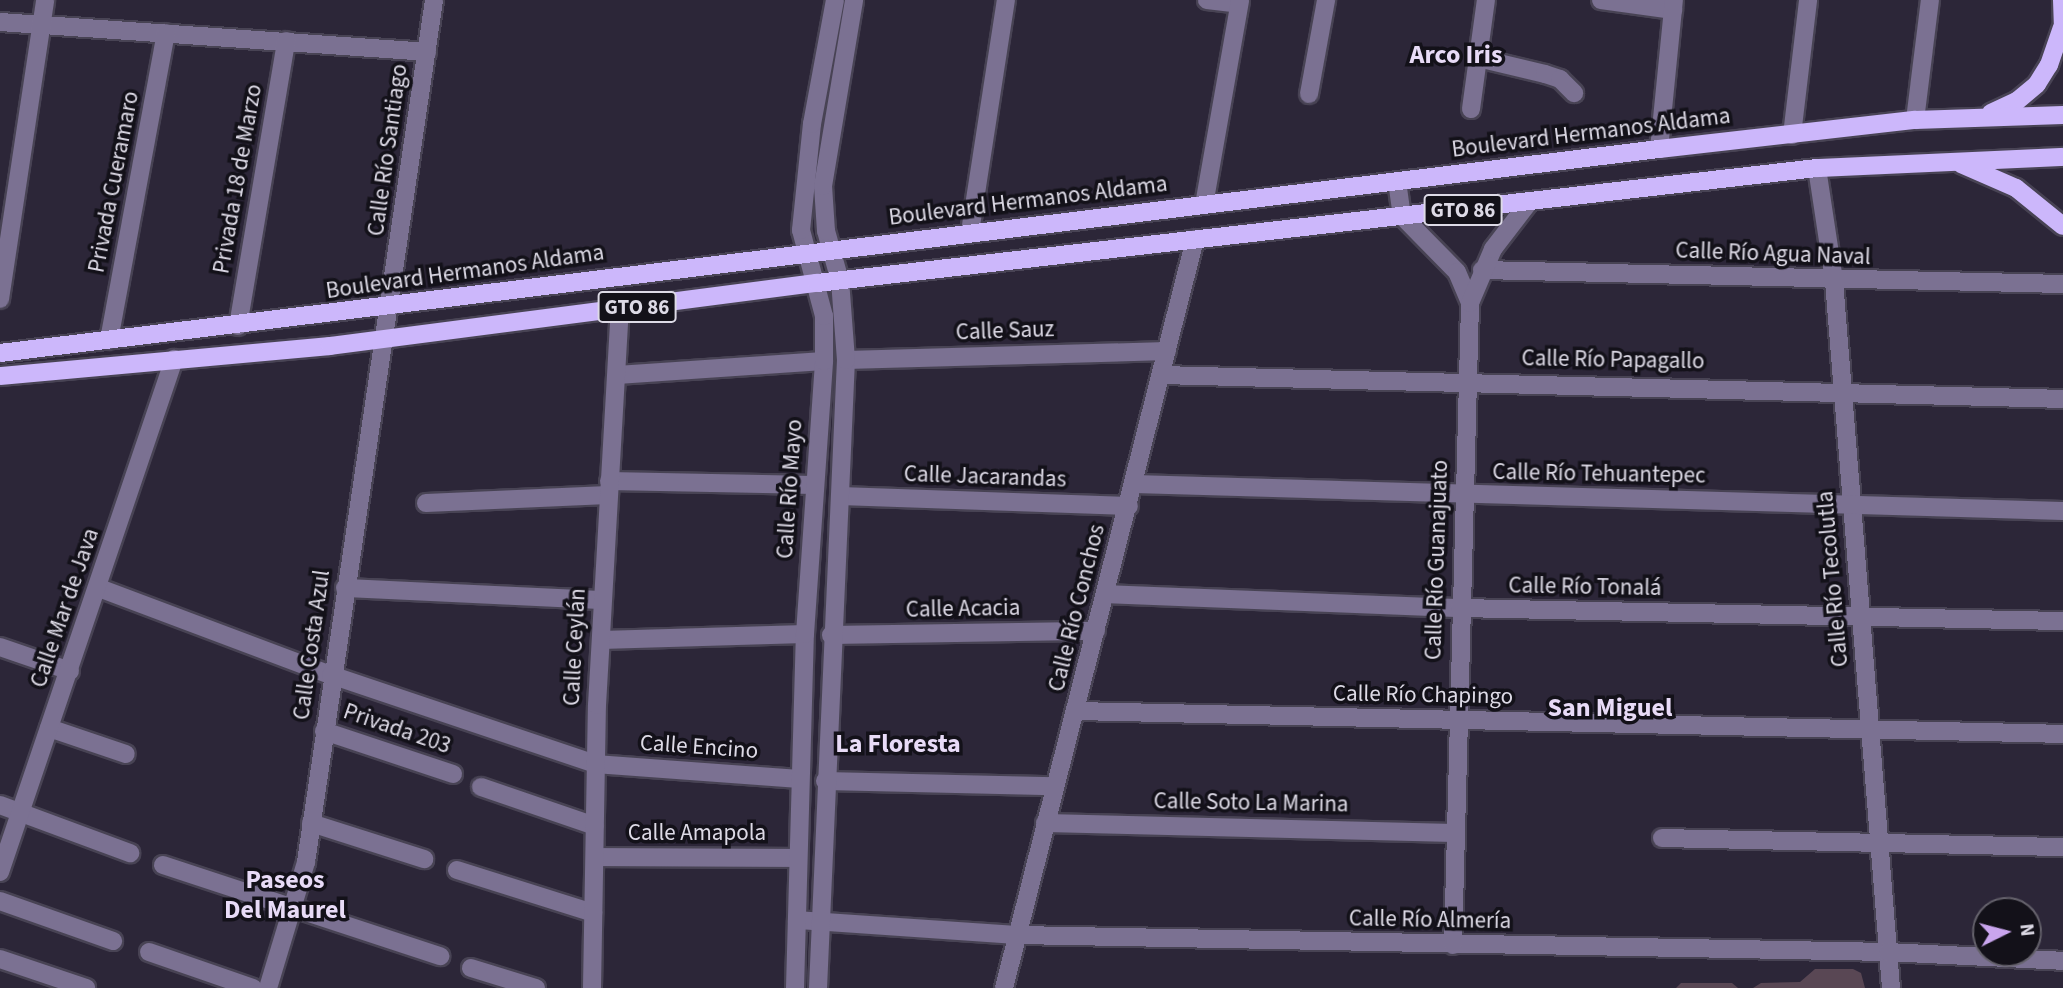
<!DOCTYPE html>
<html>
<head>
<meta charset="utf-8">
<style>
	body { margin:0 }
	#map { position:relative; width:2063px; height:988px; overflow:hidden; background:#2c2638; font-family:"Source Sans 3",sans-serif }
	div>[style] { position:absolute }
	.building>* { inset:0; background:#594754 }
	.roads { filter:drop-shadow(2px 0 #484354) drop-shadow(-2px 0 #484354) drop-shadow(0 2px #484354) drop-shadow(0 -2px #484354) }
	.minor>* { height:18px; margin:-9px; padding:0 9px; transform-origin:9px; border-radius:9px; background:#7b7192 }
	.major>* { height:18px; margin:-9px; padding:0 9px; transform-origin:9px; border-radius:9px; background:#ccb7fb }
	span { translate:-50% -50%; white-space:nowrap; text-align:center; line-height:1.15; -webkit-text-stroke:7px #131119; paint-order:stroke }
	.shield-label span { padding:2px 5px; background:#131119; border:2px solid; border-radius:5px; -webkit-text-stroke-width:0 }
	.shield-label { font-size:21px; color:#dddae6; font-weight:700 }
	.street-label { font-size:23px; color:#dddae6 }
	.quarter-label { font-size:26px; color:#e8dbf7; font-weight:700 }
	.north { position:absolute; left:1972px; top:897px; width:70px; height:70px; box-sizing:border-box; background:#131119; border:2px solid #64616b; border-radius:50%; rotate:84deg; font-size:19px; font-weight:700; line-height:28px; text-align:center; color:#dddae6 }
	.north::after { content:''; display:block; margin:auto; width:24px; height:32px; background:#c9a5ee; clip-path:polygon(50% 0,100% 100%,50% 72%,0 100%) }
</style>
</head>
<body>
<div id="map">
	<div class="building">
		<div style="clip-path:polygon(1815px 969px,1853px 969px,1861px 973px,1865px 988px,1753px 988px,1761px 983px,1800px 982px)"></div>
		<div style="clip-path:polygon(1681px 983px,1732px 983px,1738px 988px,1676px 988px)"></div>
	</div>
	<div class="roads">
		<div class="minor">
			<div style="left:1207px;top:0;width:32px;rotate:7deg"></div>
			<div style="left:1601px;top:0;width:73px;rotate:7.9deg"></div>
			<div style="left:0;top:22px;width:428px;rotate:4deg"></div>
			<div style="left:1478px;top:58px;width:69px;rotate:13.4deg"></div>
			<div style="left:1545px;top:74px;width:16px;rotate:18deg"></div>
			<div style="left:1560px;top:79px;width:20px;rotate:45deg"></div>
			<div style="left:1309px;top:94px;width:96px;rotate:-79.7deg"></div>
			<div style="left:1471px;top:109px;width:110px;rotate:-82.2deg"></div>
			<div style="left:1915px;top:120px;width:121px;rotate:-82.9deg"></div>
			<div style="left:1792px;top:135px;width:136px;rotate:-83.2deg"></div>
			<div style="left:1659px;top:149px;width:150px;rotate:-84.3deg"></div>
			<div style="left:1817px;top:168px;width:114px;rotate:81.4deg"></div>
			<div style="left:1834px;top:281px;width:709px;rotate:85.39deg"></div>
			<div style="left:1397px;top:181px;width:35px;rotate:82deg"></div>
			<div style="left:1402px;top:216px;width:78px;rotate:45.5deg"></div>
			<div style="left:1457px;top:272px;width:34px;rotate:67deg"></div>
			<div style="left:1204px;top:205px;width:208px;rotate:-80deg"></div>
			<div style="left:970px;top:232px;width:235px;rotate:-81.2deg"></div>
			<div style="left:1482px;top:270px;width:581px;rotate:1.38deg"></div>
			<div style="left:0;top:299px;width:302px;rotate:-81.4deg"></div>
			<div style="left:238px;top:326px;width:289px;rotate:-80.4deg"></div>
			<div style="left:109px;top:340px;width:312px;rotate:-79.5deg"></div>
			<div style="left:846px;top:360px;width:321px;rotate:-1.6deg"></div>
			<div style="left:617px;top:375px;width:207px;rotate:-3.9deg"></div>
			<div style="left:1161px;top:375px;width:902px;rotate:1.52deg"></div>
			<div style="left:609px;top:481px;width:205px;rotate:1.1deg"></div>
			<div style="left:1134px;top:484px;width:929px;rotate:1.66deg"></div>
			<div style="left:840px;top:496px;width:289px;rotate:2deg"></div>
			<div style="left:426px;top:503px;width:182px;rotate:-2.5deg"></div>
			<div style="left:99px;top:588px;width:248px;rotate:20.6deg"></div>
			<div style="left:331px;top:675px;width:279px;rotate:18.6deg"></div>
			<div style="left:595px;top:764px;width:205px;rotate:4.2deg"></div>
			<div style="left:345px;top:588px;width:257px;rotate:2.7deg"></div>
			<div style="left:1106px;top:594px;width:354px;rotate:2.3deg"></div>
			<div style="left:1460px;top:608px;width:603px;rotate:1.24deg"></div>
			<div style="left:831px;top:635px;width:265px;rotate:-0.9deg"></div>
			<div style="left:601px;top:640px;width:204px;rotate:-1.7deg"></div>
			<div style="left:0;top:647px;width:74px;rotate:18.9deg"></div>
			<div style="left:1076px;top:711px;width:987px;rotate:1.33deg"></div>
			<div style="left:49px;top:728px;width:81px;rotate:18.7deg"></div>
			<div style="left:324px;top:731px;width:136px;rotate:18.4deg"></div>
			<div style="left:825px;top:781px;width:229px;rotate:1.3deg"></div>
			<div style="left:481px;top:787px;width:120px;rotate:18.9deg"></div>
			<div style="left:0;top:805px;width:139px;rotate:20.3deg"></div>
			<div style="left:311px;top:823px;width:119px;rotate:17.7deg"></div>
			<div style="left:1045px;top:823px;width:410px;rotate:1.4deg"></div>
			<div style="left:1662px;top:838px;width:401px;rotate:1.3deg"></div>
			<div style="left:595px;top:857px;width:203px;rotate:0.3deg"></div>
			<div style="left:163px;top:865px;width:292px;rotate:18.2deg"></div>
			<div style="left:457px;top:870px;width:143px;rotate:17.5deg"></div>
			<div style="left:0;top:872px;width:542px;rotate:-71.26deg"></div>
			<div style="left:0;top:901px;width:120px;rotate:19.5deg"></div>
			<div style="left:797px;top:920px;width:222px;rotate:3.9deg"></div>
			<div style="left:1018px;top:935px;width:870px;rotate:1.12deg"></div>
			<div style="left:1888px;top:952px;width:175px;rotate:2.9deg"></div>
			<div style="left:1453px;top:945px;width:642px;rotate:-88.48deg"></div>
			<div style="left:1470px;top:303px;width:59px;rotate:-66.9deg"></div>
			<div style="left:1493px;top:249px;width:59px;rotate:-52.5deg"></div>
			<div style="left:149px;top:952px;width:110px;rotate:19.1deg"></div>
			<div style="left:0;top:959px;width:91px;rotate:18.6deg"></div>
			<div style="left:471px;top:968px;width:68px;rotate:17.1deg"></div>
			<div style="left:268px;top:988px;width:132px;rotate:-73.2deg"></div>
			<div style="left:306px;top:862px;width:871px;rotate:-81.55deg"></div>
			<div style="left:592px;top:988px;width:283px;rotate:-89deg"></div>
			<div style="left:597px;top:705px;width:397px;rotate:-86.7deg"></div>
			<div style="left:795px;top:988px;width:354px;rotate:-88.4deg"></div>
			<div style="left:805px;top:634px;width:274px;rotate:-86deg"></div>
			<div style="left:824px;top:361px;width:45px;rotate:-90deg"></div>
			<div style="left:824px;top:316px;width:89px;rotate:-105deg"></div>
			<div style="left:801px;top:230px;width:107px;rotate:-84.1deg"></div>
			<div style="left:812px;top:124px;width:126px;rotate:-79.5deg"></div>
			<div style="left:818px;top:988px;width:629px;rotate:-87.45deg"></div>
			<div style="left:846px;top:360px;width:79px;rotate:-94.3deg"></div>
			<div style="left:840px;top:281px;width:52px;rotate:-105.6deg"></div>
			<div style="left:826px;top:231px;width:45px;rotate:-93.8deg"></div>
			<div style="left:823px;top:186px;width:189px;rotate:-80.5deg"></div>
			<div style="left:1004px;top:988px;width:773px;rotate:-75.69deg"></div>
		</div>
		<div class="major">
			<div style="left:2062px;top:0;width:38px;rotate:88deg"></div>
			<div style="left:1991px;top:113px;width:29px;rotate:-25deg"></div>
			<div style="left:2017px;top:101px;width:26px;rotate:-40deg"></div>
			<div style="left:2037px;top:84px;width:22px;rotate:-58deg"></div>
			<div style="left:2049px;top:65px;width:39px;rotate:-71deg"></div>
			<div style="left:1961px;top:164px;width:60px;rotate:23.6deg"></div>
			<div style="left:2016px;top:188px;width:60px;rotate:39deg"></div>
			<div style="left:0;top:353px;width:1671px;rotate:-7.01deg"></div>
			<div style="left:1659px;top:149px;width:258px;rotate:-6.5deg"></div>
			<div style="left:1915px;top:120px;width:148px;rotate:-1.9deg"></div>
			<div style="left:0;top:376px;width:331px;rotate:-5.2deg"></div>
			<div style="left:330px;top:346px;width:491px;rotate:-7.4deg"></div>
			<div style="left:817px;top:283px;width:1007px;rotate:-6.56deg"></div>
			<div style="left:1817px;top:168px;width:246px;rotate:-2.6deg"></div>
		</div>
	</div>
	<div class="shield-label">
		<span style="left:1463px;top:210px">GTO 86</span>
		<span style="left:637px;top:307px">GTO 86</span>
	</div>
	<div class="street-label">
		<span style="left:1591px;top:133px;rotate:-7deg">Boulevard Hermanos Aldama</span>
		<span style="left:388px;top:150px;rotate:-82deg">Calle Río Santiago</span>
		<span style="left:238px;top:179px;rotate:-80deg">Privada 18 de Marzo</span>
		<span style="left:114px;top:182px;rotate:-79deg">Privada Cueramaro</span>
		<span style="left:1028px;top:201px;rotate:-7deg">Boulevard Hermanos Aldama</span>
		<span style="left:1773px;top:254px;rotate:2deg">Calle Río Agua Naval</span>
		<span style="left:465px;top:272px;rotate:-8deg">Boulevard Hermanos Aldama</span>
		<span style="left:1005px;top:331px;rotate:-2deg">Calle Sauz</span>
		<span style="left:1613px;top:360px;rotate:1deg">Calle Río Papagallo</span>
		<span style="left:1599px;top:474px;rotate:1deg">Calle Río Tehuantepec</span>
		<span style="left:985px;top:477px;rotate:2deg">Calle Jacarandas</span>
		<span style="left:790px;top:489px;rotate:-86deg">Calle Río Mayo</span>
		<span style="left:1437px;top:560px;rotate:-88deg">Calle Río Guanajuato</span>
		<span style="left:1833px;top:579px;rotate:-95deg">Calle Río Tecolutla</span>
		<span style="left:1585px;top:587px;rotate:1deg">Calle Río Tonalá</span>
		<span style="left:65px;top:608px;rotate:-71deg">Calle Mar de Java</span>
		<span style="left:1077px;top:608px;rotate:-76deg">Calle Río Conchos</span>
		<span style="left:963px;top:609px;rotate:-1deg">Calle Acacia</span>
		<span style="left:312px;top:645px;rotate:-82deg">Calle Costa Azul</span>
		<span style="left:575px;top:647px;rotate:-87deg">Calle Ceylán</span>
		<span style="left:1423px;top:695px;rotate:1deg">Calle Río Chapingo</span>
		<span style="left:397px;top:729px;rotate:19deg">Privada 203</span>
		<span style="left:699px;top:747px;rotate:4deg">Calle Encino</span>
		<span style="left:1251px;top:803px;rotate:1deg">Calle Soto La Marina</span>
		<span style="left:697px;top:833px">Calle Amapola</span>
		<span style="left:1430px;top:920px;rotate:1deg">Calle Río Almería</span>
	</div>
	<div class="quarter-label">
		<span style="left:1456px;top:55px">Arco Iris</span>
		<span style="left:1610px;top:708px">San Miguel</span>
		<span style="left:898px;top:744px">La Floresta</span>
		<span style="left:285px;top:895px">Paseos<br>Del Maurel</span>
	</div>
	<div class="north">N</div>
</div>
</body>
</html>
